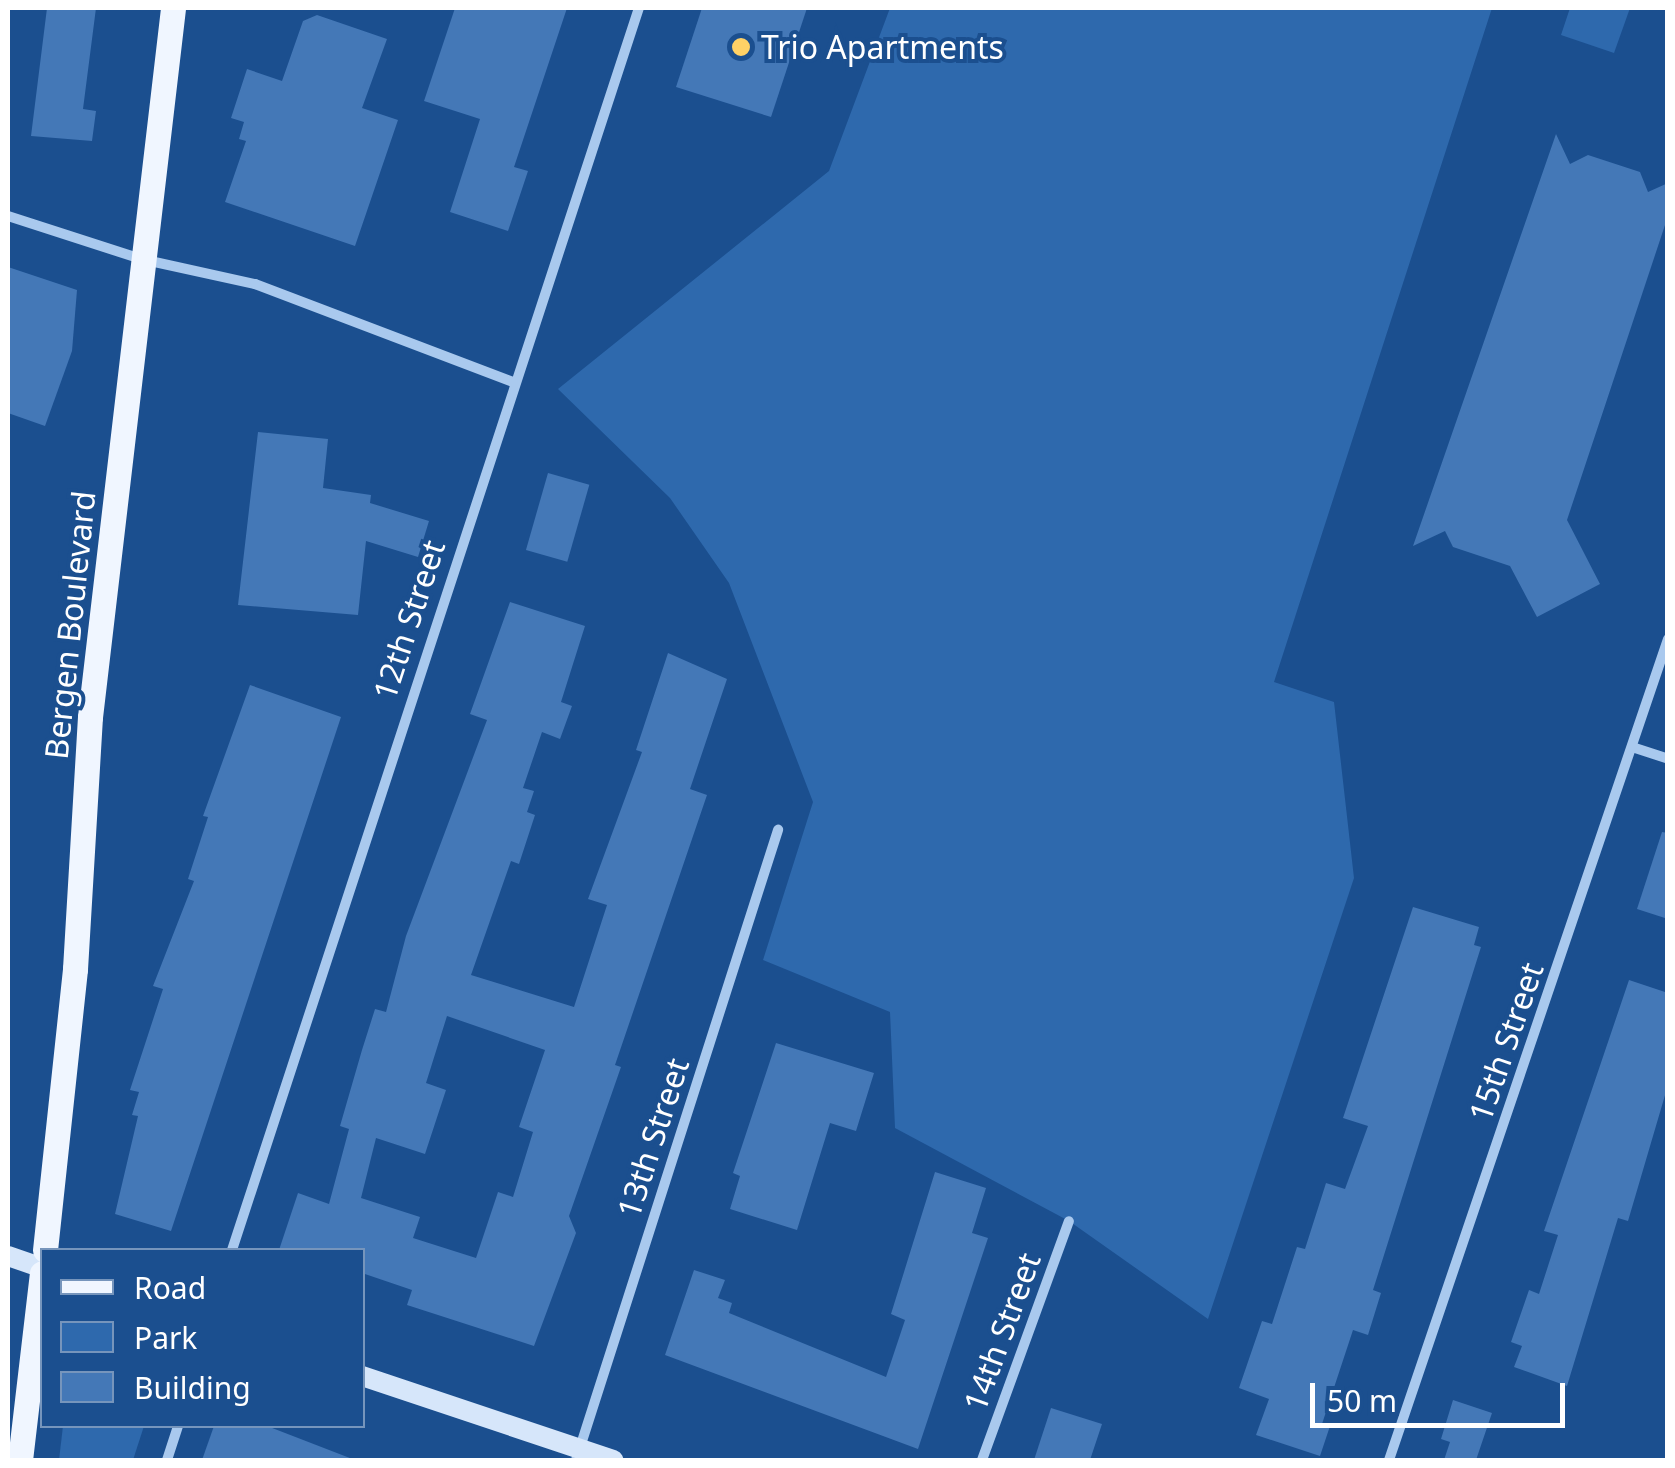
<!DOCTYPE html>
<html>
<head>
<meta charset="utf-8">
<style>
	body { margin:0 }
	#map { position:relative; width:1675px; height:1468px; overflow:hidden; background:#1b4f8f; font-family:"Noto Sans",sans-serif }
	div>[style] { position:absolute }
	.green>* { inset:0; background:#2e69ad }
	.building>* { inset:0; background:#4478b7; transform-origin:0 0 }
	.street>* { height:10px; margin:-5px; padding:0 5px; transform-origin:5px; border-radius:5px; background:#a9c9ee }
	.secondary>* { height:20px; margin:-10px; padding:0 10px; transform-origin:10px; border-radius:10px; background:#d6e6fa }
	.primary>* { height:25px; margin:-12.5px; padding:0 12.5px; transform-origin:12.5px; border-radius:12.5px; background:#f0f6ff }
	.dots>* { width:28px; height:28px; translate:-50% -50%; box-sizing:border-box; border:5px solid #1b4f8f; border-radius:50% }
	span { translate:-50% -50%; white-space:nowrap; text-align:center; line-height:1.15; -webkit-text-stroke:8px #1b4f8f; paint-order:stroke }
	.poi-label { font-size:32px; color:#fff }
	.left { translate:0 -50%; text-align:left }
	.street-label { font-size:32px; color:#fff }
	.frame { position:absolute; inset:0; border:10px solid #fff; pointer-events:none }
	.legend { position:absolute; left:40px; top:1248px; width:325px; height:180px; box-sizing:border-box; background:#1b4f8f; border:2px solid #7695bc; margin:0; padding:12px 18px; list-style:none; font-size:30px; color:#fff }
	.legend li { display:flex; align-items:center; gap:20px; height:50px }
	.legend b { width:50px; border:2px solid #7695bc }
	.scale { position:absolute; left:1310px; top:1383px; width:255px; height:45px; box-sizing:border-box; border:5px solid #fff; border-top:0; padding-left:12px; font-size:30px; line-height:35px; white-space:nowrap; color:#fff; -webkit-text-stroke:8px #1b4f8f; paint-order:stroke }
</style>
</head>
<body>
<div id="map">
	<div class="green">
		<div style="clip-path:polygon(890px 8px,1492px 8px,1274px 682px,1334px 702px,1354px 878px,1208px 1319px,1069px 1221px,895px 1128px,890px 1012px,763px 960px,813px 802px,729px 583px,670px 498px,558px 389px,829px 171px)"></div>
		<div style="clip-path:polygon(1570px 8px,1630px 8px,1614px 53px,1561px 35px)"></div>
		<div style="clip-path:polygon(63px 1426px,144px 1426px,133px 1460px,59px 1460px)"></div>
	</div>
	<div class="building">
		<div style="clip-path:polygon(47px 8px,96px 8px,83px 109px,96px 111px,92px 141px,31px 136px)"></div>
		<div style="clip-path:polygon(455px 8px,567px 8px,514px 167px,528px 171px,508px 231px,450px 212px,480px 119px,424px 101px)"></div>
		<div style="clip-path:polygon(702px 8px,807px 8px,771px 117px,676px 87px)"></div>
		<div style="clip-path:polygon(317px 15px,387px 39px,362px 108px,398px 120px,355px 246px,225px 202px,246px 141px,239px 139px,244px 122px,231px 118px,247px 69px,282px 81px,303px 21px)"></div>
		<div style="clip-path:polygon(1556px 134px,1570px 164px,1588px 155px,1640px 172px,1648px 192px,1668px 183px,1668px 216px,1567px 520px,1600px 584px,1537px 617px,1510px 566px,1453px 547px,1445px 531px,1413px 546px)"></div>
		<div style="clip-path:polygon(8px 267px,77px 290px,72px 351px,45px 426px,8px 413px)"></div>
		<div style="clip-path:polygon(258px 432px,328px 439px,323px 488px,371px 495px,370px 503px,429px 521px,418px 557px,366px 541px,358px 615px,238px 605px)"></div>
		<div style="left:548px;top:473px;width:43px;height:80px;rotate:16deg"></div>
		<div style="clip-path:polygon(evenodd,510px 602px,585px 626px,561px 702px,572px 706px,560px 739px,542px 732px,523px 788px,534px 791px,527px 812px,535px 815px,519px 864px,511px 861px,471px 975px,574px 1007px,607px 905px,588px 899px,642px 752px,636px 750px,668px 653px,727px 679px,690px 789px,707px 795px,615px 1065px,621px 1067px,569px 1216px,576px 1233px,534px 1346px,407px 1305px,412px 1290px,362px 1273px,362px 1250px,279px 1250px,298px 1193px,329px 1204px,349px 1129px,340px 1126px,362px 1050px,375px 1009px,386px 1012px,406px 936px,487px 720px,470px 714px,510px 602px,447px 1016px,545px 1050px,519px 1127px,533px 1132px,513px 1197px,498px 1192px,476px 1258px,413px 1238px,420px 1217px,361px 1198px,376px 1138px,425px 1154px,446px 1090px,426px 1083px,447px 1016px)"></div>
		<div style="clip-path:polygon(250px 685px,341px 717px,171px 1231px,115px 1214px,138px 1116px,132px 1115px,139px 1092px,130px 1090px,163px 989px,153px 986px,194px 881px,188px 879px,208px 817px,203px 816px)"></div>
		<div style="clip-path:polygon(1662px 832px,1668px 833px,1668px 919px,1637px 909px)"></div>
		<div style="clip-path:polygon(1413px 907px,1479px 927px,1474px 945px,1481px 947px,1373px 1290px,1381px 1293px,1368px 1335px,1353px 1330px,1322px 1424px,1330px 1426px,1320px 1456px,1256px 1435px,1269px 1399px,1239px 1388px,1262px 1321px,1272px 1324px,1297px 1247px,1305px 1249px,1326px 1183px,1345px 1189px,1368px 1126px,1343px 1118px)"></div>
		<div style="clip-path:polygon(1629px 980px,1668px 993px,1668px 1085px,1628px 1221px,1618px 1218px,1567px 1386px,1514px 1367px,1522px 1346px,1511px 1342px,1529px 1290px,1539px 1294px,1558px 1235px,1544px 1231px)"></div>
		<div style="clip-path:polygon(776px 1043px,874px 1073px,856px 1131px,830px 1123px,797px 1230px,730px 1209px,740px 1176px,733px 1173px)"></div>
		<div style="clip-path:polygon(935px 1172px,986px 1188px,972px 1233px,988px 1238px,918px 1449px,665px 1355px,694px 1270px,725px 1280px,718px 1298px,732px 1303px,729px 1313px,886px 1377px,905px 1320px,891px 1314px)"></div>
		<div style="clip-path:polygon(1453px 1400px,1492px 1413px,1476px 1460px,1444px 1460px,1450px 1442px,1441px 1439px)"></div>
		<div style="clip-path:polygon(1051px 1408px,1102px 1424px,1090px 1460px,1034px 1460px)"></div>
		<div style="clip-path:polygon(214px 1426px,267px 1426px,355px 1460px,202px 1460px)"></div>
	</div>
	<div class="street">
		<div style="left:8px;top:216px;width:140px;rotate:17.9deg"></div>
		<div style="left:141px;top:259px;width:117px;rotate:12.4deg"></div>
		<div style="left:255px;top:284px;width:278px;rotate:20.8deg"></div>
		<div style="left:1632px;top:747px;width:38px;rotate:18deg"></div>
		<div style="left:232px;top:1250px;width:1307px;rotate:-71.86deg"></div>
		<div style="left:167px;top:1460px;width:36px;rotate:-72deg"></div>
		<div style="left:576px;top:1460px;width:662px;rotate:-72.22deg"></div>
		<div style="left:982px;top:1460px;width:254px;rotate:-70deg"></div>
		<div style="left:1389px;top:1460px;width:867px;rotate:-71.23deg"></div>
	</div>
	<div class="secondary">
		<div style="left:8px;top:1256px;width:36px;rotate:19deg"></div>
		<div style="left:362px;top:1376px;width:265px;rotate:18.5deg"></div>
	</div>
	<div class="primary">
		<div style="left:45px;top:1250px;width:283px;rotate:-83.9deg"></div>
		<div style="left:75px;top:969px;width:252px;rotate:-86.6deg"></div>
		<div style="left:90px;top:717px;width:714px;rotate:-83.32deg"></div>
		<div style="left:20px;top:1460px;width:188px;rotate:-83.3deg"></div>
	</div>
	<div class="dots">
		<div style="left:741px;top:47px;background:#ffd166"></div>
	</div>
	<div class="poi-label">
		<span class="left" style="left:761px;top:47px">Trio Apartments</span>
	</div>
	<div class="street-label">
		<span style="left:409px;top:620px;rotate:-72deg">12th Street</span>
		<span style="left:70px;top:625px;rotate:-84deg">Bergen Boulevard</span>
		<span style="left:1506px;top:1042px;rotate:-71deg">15th Street</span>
		<span style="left:653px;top:1138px;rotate:-72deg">13th Street</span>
		<span style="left:1002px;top:1332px;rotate:-70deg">14th Street</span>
	</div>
	<div class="frame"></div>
	<ul class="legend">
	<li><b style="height:12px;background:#f0f6ff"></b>Road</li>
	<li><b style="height:28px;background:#2e69ad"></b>Park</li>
	<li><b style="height:28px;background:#4478b7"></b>Building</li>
	</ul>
	<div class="scale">50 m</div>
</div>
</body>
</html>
